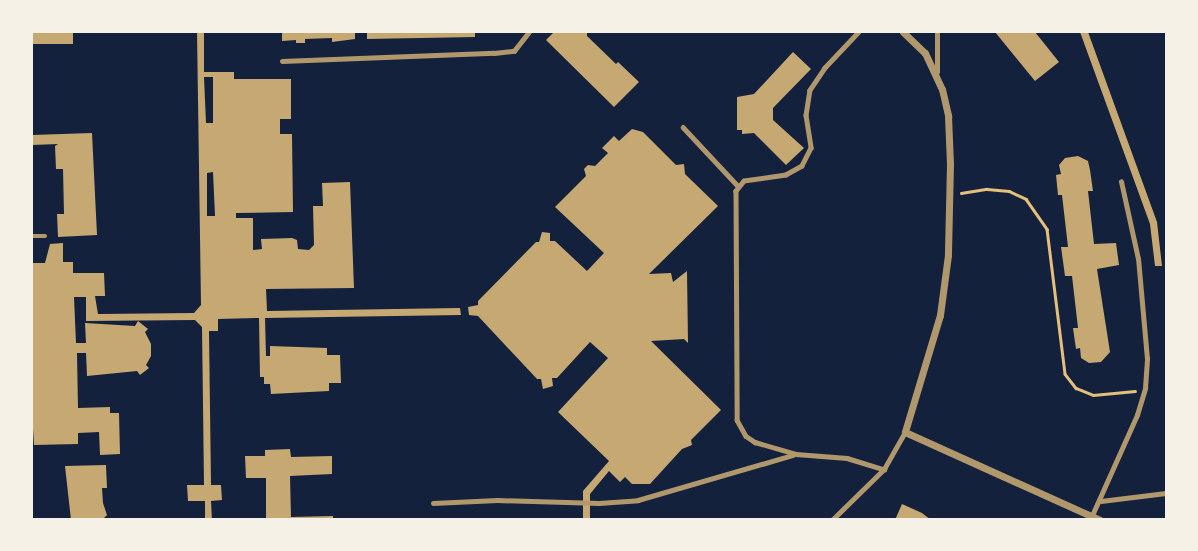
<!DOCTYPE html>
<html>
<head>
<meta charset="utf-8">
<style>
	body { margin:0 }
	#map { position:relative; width:1198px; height:551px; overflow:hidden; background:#14213d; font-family:Raleway,sans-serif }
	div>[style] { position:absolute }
	.building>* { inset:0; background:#c6a872; transform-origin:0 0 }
	.path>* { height:2.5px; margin:-1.25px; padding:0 1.25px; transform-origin:1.25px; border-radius:1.25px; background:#e5c07b }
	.service>* { height:4.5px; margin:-2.25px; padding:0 2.25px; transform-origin:2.25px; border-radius:2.25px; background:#b1986c }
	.minor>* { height:7px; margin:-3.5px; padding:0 3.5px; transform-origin:3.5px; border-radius:3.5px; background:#b1986c }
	span { translate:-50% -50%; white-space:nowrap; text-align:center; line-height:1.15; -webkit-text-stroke:5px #f6f1e7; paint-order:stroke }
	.frame { position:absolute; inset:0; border:33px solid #f6f1e7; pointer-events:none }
</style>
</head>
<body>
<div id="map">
	<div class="building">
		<div style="left:32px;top:32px;width:41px;height:12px"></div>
		<div style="clip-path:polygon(evenodd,197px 32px,204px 32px,204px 72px,234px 72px,234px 79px,291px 79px,291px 119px,280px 119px,280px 134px,292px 134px,293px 212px,236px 213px,236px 218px,253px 218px,253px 250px,262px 249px,261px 239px,292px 238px,297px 240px,298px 249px,309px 250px,314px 245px,313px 206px,323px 206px,322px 183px,350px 182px,354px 288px,266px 289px,267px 311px,460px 308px,461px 315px,265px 318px,266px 356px,270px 356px,270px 346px,327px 348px,327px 355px,340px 355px,341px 383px,329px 383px,329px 391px,271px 394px,270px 384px,264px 384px,264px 377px,260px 377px,259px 318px,218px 319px,218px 331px,209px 331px,211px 485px,221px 485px,222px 500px,211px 501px,212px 520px,205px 520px,205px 501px,188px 501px,187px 485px,204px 485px,202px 327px,195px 320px,86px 321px,86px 297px,74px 297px,76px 343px,86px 343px,85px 323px,135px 326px,138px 321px,148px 329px,145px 332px,151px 344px,151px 356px,146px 365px,149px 368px,140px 375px,137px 371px,87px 376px,86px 353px,77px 353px,78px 408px,110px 407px,110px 413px,119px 413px,120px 454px,100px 455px,99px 432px,78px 433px,78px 444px,34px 445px,32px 414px,32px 263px,45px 263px,50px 244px,63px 243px,63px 262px,73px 262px,73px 273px,104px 273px,105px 296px,95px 296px,98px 314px,194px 313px,201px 305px,197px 32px,204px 77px,213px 77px,213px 123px,206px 123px,204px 77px,197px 32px,213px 172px,215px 216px,207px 216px,207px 173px,213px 172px)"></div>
		<div style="clip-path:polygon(282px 32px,355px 32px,355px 39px,332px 42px,332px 38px,305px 39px,305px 43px,296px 43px,296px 40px,282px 41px)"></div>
		<div style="clip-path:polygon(367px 32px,475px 32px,475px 37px,367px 39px)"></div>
		<div style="clip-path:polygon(554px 32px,587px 32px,587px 36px,616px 64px,618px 62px,639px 82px,614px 107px,546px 40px)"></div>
		<div style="clip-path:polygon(995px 32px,1035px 32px,1059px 62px,1035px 81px)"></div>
		<div style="clip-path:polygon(1080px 32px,1088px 32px,1157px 222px,1162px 266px,1155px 266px,1150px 224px)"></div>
		<div style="clip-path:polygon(793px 52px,811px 69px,773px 108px,773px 120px,804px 148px,786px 165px,754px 133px,742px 134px,742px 130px,737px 130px,737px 97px,754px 94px)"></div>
		<div style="clip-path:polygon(632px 129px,643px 132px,676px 165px,684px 164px,685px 174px,718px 206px,649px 274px,671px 273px,673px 282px,687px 271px,688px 343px,684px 339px,651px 341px,721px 410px,691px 440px,692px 445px,682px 449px,650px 484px,632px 484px,625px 477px,620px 482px,609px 471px,590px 494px,590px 520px,583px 520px,583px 491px,609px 461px,558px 412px,608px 358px,590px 342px,557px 378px,552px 378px,553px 386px,543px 389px,541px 379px,537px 379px,478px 316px,469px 315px,468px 307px,478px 305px,478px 301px,536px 242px,539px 242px,542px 232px,550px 233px,550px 241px,555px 241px,587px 271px,604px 253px,555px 207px,586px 176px,584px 169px,588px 165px,595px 166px,608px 153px,602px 148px,614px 136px,619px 141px)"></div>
		<div style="clip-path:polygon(92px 133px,97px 235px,58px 237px,57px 214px,64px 214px,63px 169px,56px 169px,55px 146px,58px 144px,32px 145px,32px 135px)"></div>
		<div style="clip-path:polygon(1078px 156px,1088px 161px,1090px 170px,1093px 191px,1088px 191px,1094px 244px,1116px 243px,1119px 265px,1097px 269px,1110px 352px,1101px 362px,1089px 363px,1081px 358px,1080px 348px,1076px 349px,1073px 328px,1078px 328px,1072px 276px,1065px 276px,1061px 247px,1068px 247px,1062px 195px,1058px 195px,1056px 175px,1061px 174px,1059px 165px,1065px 158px)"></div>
		<div style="clip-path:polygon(290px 449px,291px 457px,332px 456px,332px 474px,290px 476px,291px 517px,333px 516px,333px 520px,266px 520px,266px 478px,246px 478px,245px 456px,265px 456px,265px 450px)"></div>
		<div style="clip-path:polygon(106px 465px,107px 488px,102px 488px,103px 503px,107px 515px,102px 520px,71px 520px,65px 466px)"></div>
		<div style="clip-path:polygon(902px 504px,922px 513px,931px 520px,895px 520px)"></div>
	</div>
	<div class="path">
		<div style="left:961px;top:193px;width:26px;rotate:-9deg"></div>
		<div style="left:987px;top:189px;width:22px;rotate:5deg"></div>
		<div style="left:1009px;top:191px;width:19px;rotate:25deg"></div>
		<div style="left:1026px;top:199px;width:37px;rotate:55deg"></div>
		<div style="left:1047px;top:229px;width:146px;rotate:82.9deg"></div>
		<div style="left:1065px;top:374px;width:18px;rotate:52deg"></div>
		<div style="left:1076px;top:388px;width:18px;rotate:22deg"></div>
		<div style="left:1093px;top:395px;width:42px;rotate:-5.4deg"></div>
	</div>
	<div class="service">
		<div style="left:859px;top:32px;width:50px;rotate:133.4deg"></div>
		<div style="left:825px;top:68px;width:27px;rotate:124deg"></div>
		<div style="left:810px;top:90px;width:25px;rotate:99deg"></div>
		<div style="left:806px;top:115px;width:33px;rotate:81deg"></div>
		<div style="left:811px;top:148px;width:20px;rotate:117deg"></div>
		<div style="left:802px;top:166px;width:18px;rotate:151deg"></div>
		<div style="left:786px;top:175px;width:42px;rotate:171.9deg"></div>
		<div style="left:744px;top:181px;width:13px;rotate:129deg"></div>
		<div style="left:736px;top:191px;width:229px;rotate:89.7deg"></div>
		<div style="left:737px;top:420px;width:18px;rotate:61deg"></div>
		<div style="left:746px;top:436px;width:11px;rotate:34deg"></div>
		<div style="left:755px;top:442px;width:43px;rotate:16.3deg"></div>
		<div style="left:796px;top:454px;width:51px;rotate:4.5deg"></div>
		<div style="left:847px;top:458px;width:39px;rotate:17deg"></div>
		<div style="left:282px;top:61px;width:212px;rotate:-2.2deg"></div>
		<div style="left:494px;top:53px;width:20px;rotate:-6deg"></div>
		<div style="left:514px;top:51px;width:24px;rotate:-52deg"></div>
		<div style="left:937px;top:72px;width:40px;rotate:-90deg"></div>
		<div style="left:683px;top:127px;width:81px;rotate:47deg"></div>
		<div style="left:32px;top:236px;width:13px"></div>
		<div style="left:1101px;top:501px;width:65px;rotate:-7deg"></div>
		<div style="left:433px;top:503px;width:64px;rotate:-2.7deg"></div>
		<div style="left:497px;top:500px;width:102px;rotate:1.7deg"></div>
		<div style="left:599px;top:503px;width:39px;rotate:-4deg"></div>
		<div style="left:638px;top:500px;width:161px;rotate:-16.2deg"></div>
		<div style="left:832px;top:520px;width:73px;rotate:-44.4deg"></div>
		<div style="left:884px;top:469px;width:43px;rotate:-60.4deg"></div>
		<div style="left:1090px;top:520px;width:115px;rotate:-65.9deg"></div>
		<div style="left:1137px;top:415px;width:28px;rotate:-73deg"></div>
		<div style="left:1145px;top:388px;width:29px;rotate:-86deg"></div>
		<div style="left:1147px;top:359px;width:100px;rotate:-95.1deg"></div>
		<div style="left:1138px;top:259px;width:79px;rotate:-102.4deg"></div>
	</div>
	<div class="minor">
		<div style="left:903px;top:32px;width:30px;rotate:44deg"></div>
		<div style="left:925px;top:53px;width:40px;rotate:65deg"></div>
		<div style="left:942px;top:89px;width:28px;rotate:77deg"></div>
		<div style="left:948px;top:116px;width:48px;rotate:87.6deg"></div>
		<div style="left:950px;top:164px;width:91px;rotate:91.3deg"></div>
		<div style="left:948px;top:255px;width:61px;rotate:97.6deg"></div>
		<div style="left:940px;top:315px;width:122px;rotate:106.7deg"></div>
		<div style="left:905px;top:432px;width:214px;rotate:24.3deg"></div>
	</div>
	<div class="frame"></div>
</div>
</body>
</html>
